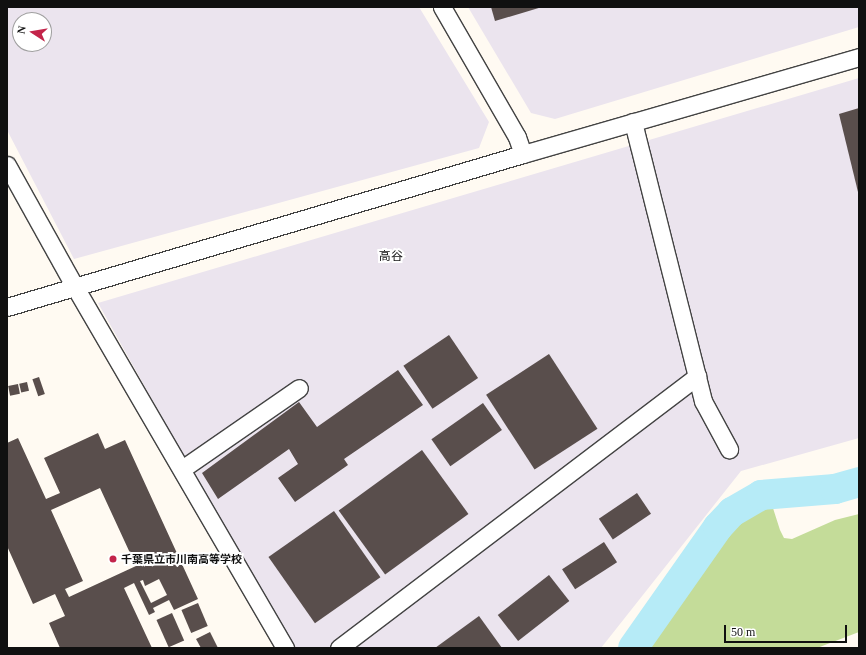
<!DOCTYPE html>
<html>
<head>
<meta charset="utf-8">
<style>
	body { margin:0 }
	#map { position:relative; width:866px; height:655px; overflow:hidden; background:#fffaf2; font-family:"Times New Roman","Noto Sans JP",serif }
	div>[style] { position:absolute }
	.industrial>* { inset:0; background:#ebe4ee }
	.forest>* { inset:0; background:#c4dc99 }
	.river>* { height:30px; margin:-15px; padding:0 15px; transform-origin:15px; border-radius:15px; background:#b6ebf7 }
	.building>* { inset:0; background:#594e4c; transform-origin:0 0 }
	.roads { filter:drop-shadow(1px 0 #434343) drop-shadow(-1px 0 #434343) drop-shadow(0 1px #434343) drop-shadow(0 -1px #434343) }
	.minor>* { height:17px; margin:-8.5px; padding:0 8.5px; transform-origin:8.5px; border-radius:8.5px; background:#fff }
	.dots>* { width:11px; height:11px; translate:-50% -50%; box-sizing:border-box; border:2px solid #fff; border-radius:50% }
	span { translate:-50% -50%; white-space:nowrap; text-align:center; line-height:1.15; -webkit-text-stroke:4px #fff; paint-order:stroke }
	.poi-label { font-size:11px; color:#101010; font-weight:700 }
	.left { translate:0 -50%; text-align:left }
	.neighbourhood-label { font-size:12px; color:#101010 }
	.frame { position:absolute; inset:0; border:8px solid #101010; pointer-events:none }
	.north { position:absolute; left:12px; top:12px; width:40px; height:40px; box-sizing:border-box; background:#fff; border:1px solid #9f9f9f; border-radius:50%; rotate:282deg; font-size:11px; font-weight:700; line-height:16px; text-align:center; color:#101010 }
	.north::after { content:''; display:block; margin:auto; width:14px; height:18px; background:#c3244a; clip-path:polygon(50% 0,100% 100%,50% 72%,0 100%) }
	.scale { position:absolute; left:724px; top:625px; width:123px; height:18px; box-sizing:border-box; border:2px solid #101010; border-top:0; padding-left:5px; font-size:12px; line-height:14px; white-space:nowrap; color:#101010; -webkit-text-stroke:3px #fff; paint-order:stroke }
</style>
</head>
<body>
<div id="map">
	<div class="industrial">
		<div style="clip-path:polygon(evenodd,7px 7px,419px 7px,489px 122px,479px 148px,74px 259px,7px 130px,7px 7px,20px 20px,44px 20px,44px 44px,20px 44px,20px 20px)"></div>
		<div style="clip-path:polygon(468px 7px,859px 7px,859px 27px,555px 119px,531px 113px)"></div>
		<div style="clip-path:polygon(859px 78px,859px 438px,741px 471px,601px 648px,291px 648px,98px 303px)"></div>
	</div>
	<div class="forest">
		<div style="clip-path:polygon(765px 503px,772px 505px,780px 530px,784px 538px,792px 539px,835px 520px,859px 514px,859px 632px,817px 648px,649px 648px,683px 598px,716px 544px,756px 507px)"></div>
	</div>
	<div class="river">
		<div style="left:633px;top:648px;width:148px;rotate:-54.9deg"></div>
		<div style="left:718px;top:527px;width:21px;rotate:-47deg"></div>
		<div style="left:732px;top:512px;width:34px;rotate:-30deg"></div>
		<div style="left:761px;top:495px;width:74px;rotate:-4.6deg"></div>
		<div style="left:835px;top:489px;width:25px;rotate:-16deg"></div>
	</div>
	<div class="building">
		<div style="clip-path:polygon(491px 7px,542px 7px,495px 21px)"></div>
		<div style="clip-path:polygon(859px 108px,859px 192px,858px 192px,839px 114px)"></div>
		<div style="left:449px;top:335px;width:52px;height:55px;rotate:56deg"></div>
		<div style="left:549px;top:354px;width:89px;height:75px;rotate:57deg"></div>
		<div style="clip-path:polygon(398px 370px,423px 405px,344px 459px,348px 465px,295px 502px,278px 478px,298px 464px,289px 449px,218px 499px,202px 473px,299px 402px,317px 427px)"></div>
		<div style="left:39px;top:377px;width:18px;height:7px;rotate:71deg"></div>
		<div style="left:27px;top:382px;width:9px;height:8px;rotate:77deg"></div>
		<div style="left:18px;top:384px;width:10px;height:10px;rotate:79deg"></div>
		<div style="left:483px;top:403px;width:33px;height:63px;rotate:55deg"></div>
		<div style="clip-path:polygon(evenodd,98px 433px,105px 449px,125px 440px,198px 599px,174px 610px,169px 600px,153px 608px,155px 612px,149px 615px,134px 583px,124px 588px,152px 648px,60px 648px,49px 623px,65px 616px,55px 594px,33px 604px,7px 546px,7px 443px,18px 438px,46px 499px,60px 493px,44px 458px,98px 433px,100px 488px,136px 566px,69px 597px,65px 589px,83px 581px,51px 510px,100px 488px,98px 433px,159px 579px,167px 595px,151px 603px,140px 581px,143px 580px,145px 586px,159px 579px)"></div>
		<div style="left:422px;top:450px;width:79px;height:103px;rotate:54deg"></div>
		<div style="left:637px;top:493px;width:25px;height:46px;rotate:56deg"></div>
		<div style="left:334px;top:511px;width:81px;height:80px;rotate:55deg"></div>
		<div style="left:604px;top:542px;width:24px;height:50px;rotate:57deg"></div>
		<div style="left:549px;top:575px;width:33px;height:65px;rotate:52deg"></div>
		<div style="left:198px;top:603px;width:25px;height:18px;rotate:67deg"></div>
		<div style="left:172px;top:613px;width:30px;height:17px;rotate:66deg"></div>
		<div style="clip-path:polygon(479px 616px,502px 648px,435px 648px)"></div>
		<div style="clip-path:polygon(210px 632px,218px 648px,201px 648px,196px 639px)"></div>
	</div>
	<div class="roads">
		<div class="minor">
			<div style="left:442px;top:7px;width:150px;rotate:60deg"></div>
			<div style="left:517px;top:137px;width:18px;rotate:71deg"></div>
			<div style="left:633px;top:122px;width:288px;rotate:75.9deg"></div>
			<div style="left:703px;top:401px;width:55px;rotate:61.6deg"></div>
			<div style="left:7px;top:165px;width:140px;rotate:60.9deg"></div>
			<div style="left:75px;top:287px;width:418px;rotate:59.8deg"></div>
			<div style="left:7px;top:307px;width:538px;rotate:-16.52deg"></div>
			<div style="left:523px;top:154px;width:350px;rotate:-16.1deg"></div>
			<div style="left:182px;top:469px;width:142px;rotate:-34.7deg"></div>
			<div style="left:339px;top:648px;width:450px;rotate:-37.2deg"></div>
		</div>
	</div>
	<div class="dots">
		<div style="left:113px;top:559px;background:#c3244a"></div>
	</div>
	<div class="poi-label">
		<span class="left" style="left:121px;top:559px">千葉県立市川南高等学校</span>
	</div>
	<div class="neighbourhood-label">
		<span style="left:391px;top:257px">高谷</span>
	</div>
	<div class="frame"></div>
	<div class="north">N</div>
	<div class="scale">50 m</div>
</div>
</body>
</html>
